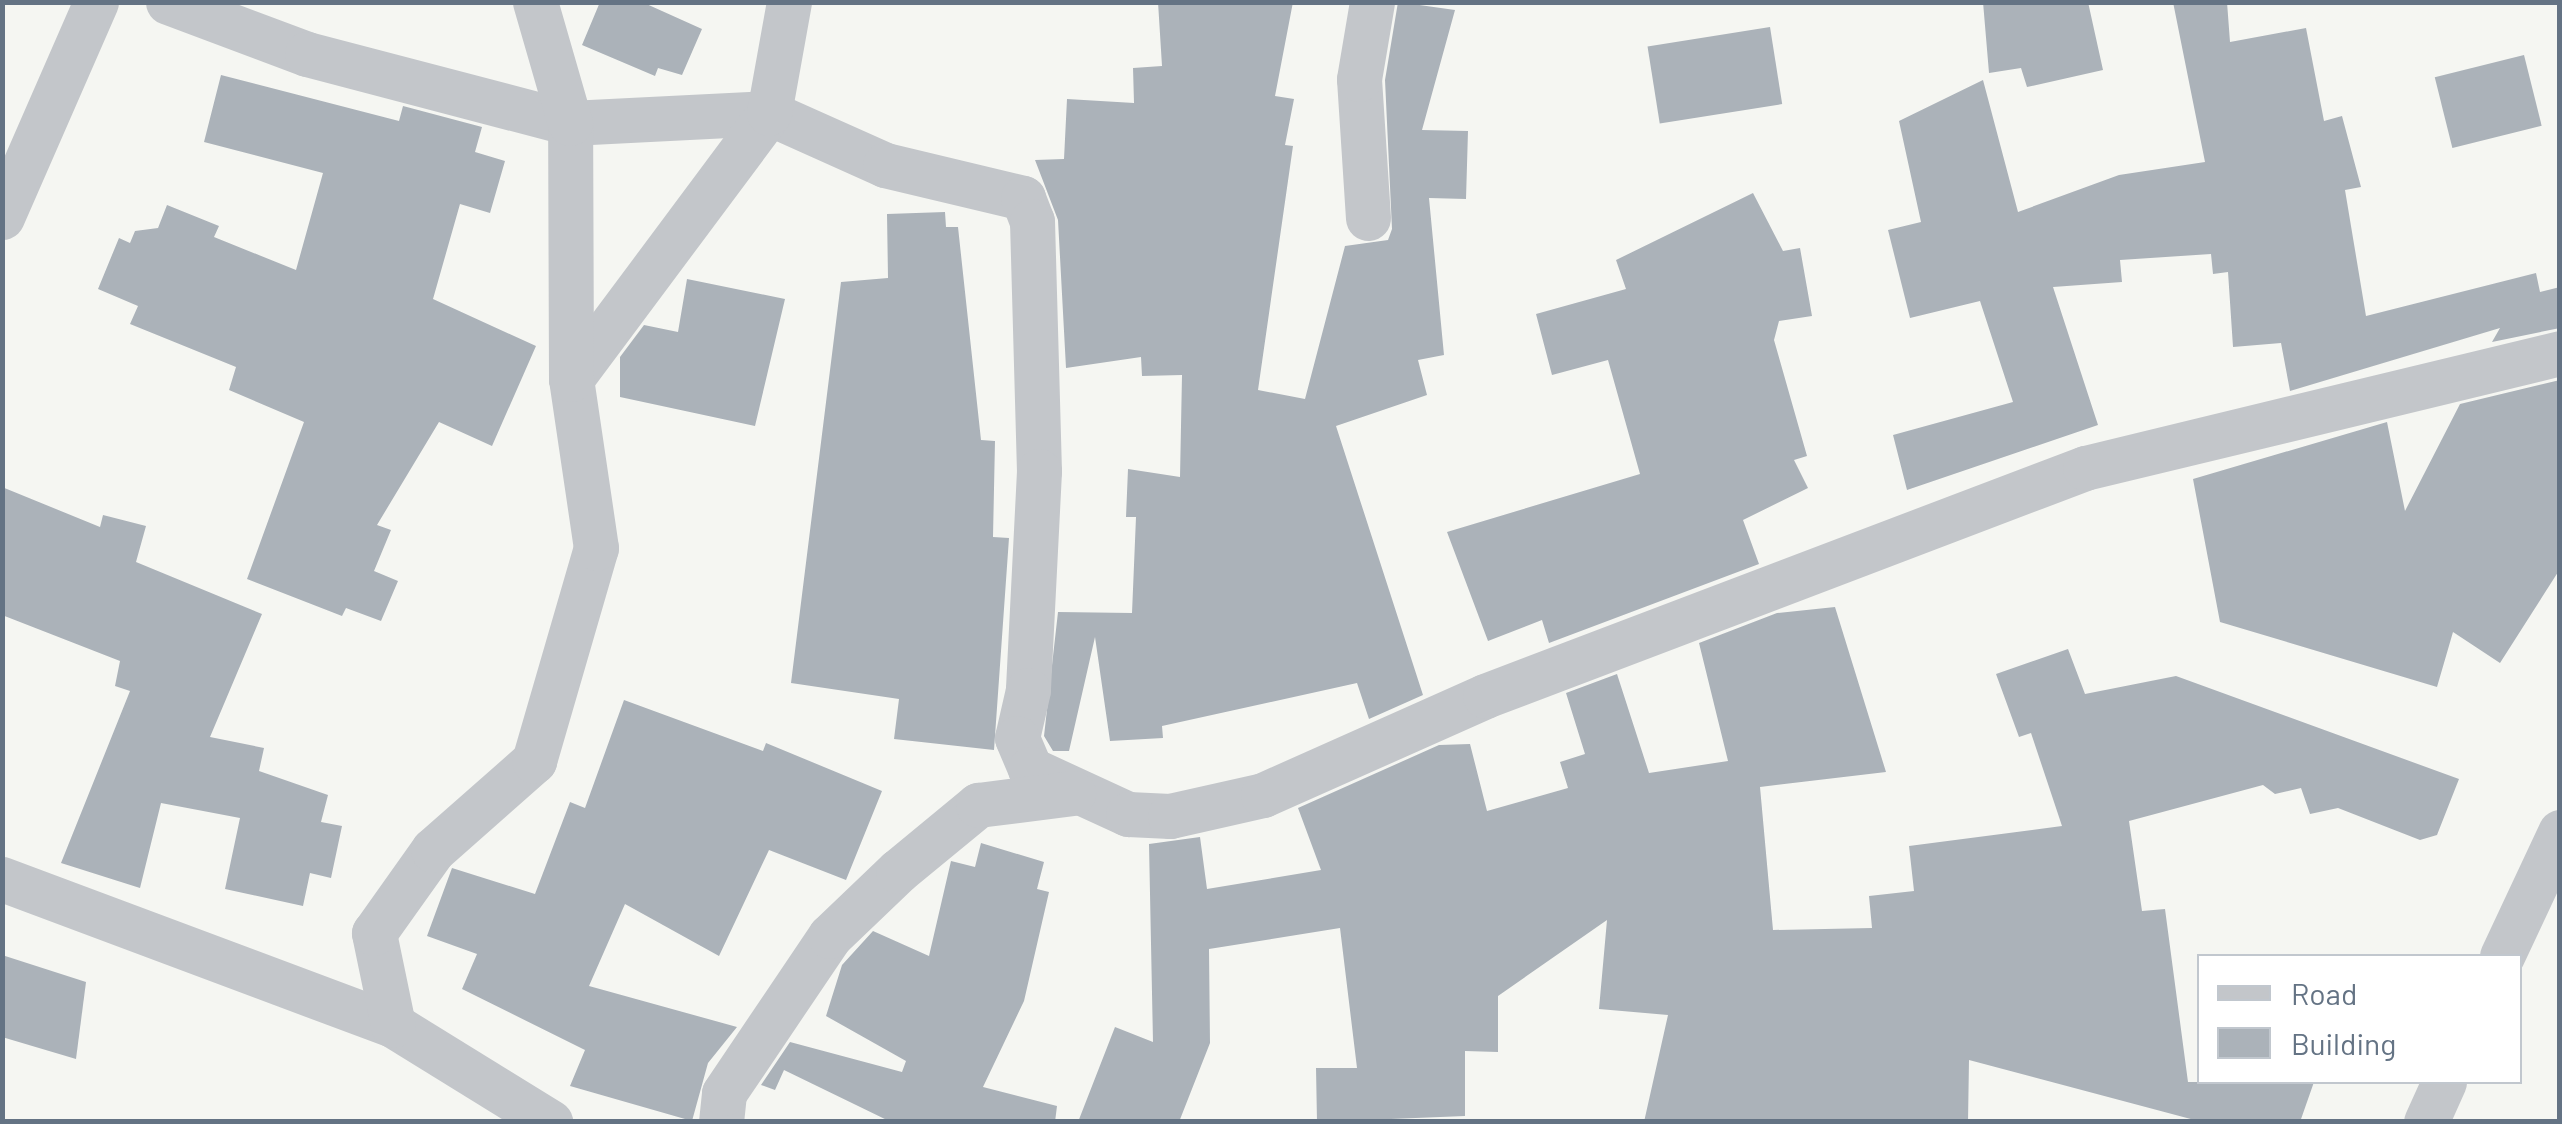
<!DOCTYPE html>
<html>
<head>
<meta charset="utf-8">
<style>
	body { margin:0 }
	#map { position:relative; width:2562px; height:1124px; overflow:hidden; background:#f5f6f2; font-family:Barlow,sans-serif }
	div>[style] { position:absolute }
	.building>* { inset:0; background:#abb2b9; transform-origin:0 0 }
	.street>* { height:45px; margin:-22.5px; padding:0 22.5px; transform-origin:22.5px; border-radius:22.5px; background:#c3c6ca }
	span { translate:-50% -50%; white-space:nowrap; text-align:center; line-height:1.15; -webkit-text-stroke:10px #fff; paint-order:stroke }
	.frame { position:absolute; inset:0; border:5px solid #647384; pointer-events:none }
	.legend { position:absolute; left:2197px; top:954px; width:325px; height:130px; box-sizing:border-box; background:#fff; border:2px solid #c1c7ce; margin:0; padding:12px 18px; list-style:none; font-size:30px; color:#647384 }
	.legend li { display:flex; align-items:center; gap:20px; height:50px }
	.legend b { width:50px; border:2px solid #c1c7ce }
</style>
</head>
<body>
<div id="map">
	<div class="building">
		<div style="clip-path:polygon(600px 2px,642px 2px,702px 29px,682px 75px,658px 68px,655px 76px,582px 45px)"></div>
		<div style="clip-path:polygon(1158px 2px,1293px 2px,1275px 96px,1294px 99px,1285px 145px,1293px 146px,1258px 390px,1305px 399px,1345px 246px,1388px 240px,1392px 229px,1385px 80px,1398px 2px,1455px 10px,1422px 130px,1468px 131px,1466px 199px,1429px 198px,1444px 355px,1418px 360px,1427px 395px,1336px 426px,1423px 695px,1369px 719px,1357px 683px,1162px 726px,1163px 738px,1110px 741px,1095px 637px,1069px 751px,1053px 751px,1044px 736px,1058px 612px,1132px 613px,1136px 517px,1126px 517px,1128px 469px,1180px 477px,1182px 375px,1142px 376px,1141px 357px,1066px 368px,1058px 220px,1035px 160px,1064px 159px,1067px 99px,1134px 103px,1133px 68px,1162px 66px)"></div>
		<div style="clip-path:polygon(1983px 2px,2088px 2px,2103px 70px,2027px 87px,2021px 68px,1989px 73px)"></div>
		<div style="clip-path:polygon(2173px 2px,2227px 2px,2230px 42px,2306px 28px,2324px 121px,2342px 116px,2361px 187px,2345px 190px,2366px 316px,2536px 273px,2540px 292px,2560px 287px,2560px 328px,2492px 342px,2500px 328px,2290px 391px,2281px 343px,2233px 347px,2228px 272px,2213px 274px,2211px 254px,2120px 260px,2122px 282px,2053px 287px,2098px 425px,1907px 490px,1893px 435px,2013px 402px,1980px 301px,1910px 318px,1888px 230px,1921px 222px,1899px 121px,1983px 80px,2018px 212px,2119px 175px,2205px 162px)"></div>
		<div style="left:1770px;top:27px;width:78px;height:124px;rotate:81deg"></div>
		<div style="left:2524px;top:55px;width:73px;height:92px;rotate:76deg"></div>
		<div style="clip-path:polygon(221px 75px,399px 121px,403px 106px,482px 127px,475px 152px,505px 161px,490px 213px,460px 204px,433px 299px,536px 346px,492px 446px,439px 422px,377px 525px,391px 530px,374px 571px,398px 581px,381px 621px,346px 608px,342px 616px,247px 579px,304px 422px,229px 390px,236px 367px,130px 324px,138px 306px,98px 289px,119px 238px,130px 243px,135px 231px,158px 228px,167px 205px,219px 226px,214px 237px,296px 270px,323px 173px,204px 142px)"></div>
		<div style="clip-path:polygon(1753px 193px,1783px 251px,1800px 248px,1812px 316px,1779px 321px,1774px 340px,1807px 456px,1794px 460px,1808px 488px,1743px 520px,1759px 564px,1549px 643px,1542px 620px,1488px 641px,1447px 532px,1640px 474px,1608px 360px,1552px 375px,1536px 314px,1626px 289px,1616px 260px)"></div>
		<div style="clip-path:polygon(945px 212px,946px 227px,958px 227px,981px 440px,995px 441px,993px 537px,1009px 538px,994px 750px,894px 739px,899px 699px,791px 683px,841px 282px,888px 278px,887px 214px)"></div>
		<div style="clip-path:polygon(687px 279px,785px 299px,755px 426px,620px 397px,620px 357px,644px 325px,678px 332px)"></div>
		<div style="clip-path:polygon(2560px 380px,2560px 569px,2500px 663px,2453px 632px,2437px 687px,2220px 622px,2193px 479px,2387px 422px,2405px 511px,2460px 404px)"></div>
		<div style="clip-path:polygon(2px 487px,100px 527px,103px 515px,146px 526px,136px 562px,262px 614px,210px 737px,264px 748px,259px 771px,328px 795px,321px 822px,342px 826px,331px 878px,310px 873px,303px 906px,225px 889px,240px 818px,161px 803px,140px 888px,61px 863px,130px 691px,115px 686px,120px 661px,2px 615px)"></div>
		<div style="clip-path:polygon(1835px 607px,1886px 772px,1760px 787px,1773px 930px,1872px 928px,1869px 896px,1914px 891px,1909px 846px,2062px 826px,2031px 733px,2019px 737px,1996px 674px,2068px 649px,2085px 694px,2176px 676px,2459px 779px,2437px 835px,2420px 840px,2338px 808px,2310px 814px,2301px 788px,2275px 794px,2263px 785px,2129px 821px,2142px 911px,2165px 909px,2188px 1082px,2314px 1082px,2300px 1122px,2202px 1122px,1969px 1060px,1968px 1122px,1644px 1122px,1668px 1015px,1599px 1009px,1607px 920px,1498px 996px,1498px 1052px,1465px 1051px,1465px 1116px,1317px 1122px,1316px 1068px,1357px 1068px,1340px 928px,1209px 949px,1210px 1043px,1179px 1122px,1078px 1122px,1115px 1027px,1153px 1042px,1149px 844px,1200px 837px,1207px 889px,1321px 870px,1298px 808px,1439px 745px,1470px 744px,1487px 811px,1568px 788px,1560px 762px,1585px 754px,1566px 693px,1617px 674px,1649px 773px,1728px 761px,1699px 643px,1777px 613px)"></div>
		<div style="clip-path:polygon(624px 700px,763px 751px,766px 743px,882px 791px,846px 880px,769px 850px,719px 956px,625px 904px,589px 986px,737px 1027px,708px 1063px,692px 1121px,570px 1086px,585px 1050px,462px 989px,477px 954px,427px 936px,452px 868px,535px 894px,570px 802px,585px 808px)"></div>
		<div style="clip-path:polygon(981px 843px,1044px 862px,1037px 889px,1049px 892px,1024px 1001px,983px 1087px,1057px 1106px,1055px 1122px,891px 1122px,784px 1070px,775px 1090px,761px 1085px,790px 1042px,902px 1072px,906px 1061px,826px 1016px,842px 965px,873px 931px,929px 956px,951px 861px,975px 867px)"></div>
		<div style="clip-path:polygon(2px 955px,86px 982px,76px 1059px,2px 1037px)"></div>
	</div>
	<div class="street">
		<div style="left:168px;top:2px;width:148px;rotate:20.5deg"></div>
		<div style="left:307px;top:54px;width:272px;rotate:14.7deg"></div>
		<div style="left:570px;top:123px;width:199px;rotate:-2.9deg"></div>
		<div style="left:769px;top:113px;width:127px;rotate:24.1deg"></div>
		<div style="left:885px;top:165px;width:142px;rotate:13.4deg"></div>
		<div style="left:1023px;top:198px;width:25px;rotate:69deg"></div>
		<div style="left:1032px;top:221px;width:250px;rotate:88.4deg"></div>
		<div style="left:1039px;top:471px;width:219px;rotate:92.9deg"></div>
		<div style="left:1028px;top:690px;width:49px;rotate:102.9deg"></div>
		<div style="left:1017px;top:738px;width:34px;rotate:67deg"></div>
		<div style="left:1030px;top:769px;width:108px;rotate:24.7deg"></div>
		<div style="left:1128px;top:814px;width:42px;rotate:2.7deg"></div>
		<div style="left:1170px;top:816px;width:95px;rotate:-12.7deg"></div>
		<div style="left:1263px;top:795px;width:243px;rotate:-24deg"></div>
		<div style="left:1485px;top:696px;width:642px;rotate:-20.81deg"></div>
		<div style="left:2085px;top:468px;width:489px;rotate:-13.6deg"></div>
		<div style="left:2px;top:217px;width:235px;rotate:-66.4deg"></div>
		<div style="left:1368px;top:218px;width:139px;rotate:-93.7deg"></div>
		<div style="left:1359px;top:79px;width:78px;rotate:-80.4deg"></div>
		<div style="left:571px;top:379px;width:332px;rotate:-53.3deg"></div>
		<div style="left:769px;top:113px;width:113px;rotate:-79.8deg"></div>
		<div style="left:2px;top:879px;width:417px;rotate:20.5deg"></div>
		<div style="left:393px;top:1025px;width:185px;rotate:31.7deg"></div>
		<div style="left:2502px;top:956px;width:137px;rotate:-64.9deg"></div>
		<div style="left:393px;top:1025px;width:94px;rotate:-101.7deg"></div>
		<div style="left:374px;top:933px;width:102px;rotate:-54.6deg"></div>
		<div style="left:433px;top:850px;width:135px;rotate:-41.4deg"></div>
		<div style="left:534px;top:761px;width:222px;rotate:-73.8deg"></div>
		<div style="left:596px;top:548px;width:171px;rotate:-98.4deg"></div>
		<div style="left:571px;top:379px;width:256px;rotate:-90.2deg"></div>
		<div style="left:570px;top:123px;width:126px;rotate:-106.1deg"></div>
		<div style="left:721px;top:1122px;width:29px;rotate:-84deg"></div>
		<div style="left:724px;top:1093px;width:189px;rotate:-56deg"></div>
		<div style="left:830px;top:936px;width:94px;rotate:-43.7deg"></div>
		<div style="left:898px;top:871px;width:104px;rotate:-39.5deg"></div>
		<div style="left:978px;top:805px;width:96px;rotate:-7.2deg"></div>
		<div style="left:2426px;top:1122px;width:44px;rotate:-65.8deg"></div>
	</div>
	<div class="frame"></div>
	<ul class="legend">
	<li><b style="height:12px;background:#c3c6ca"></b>Road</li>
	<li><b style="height:28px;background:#abb2b9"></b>Building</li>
	</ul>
</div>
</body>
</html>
